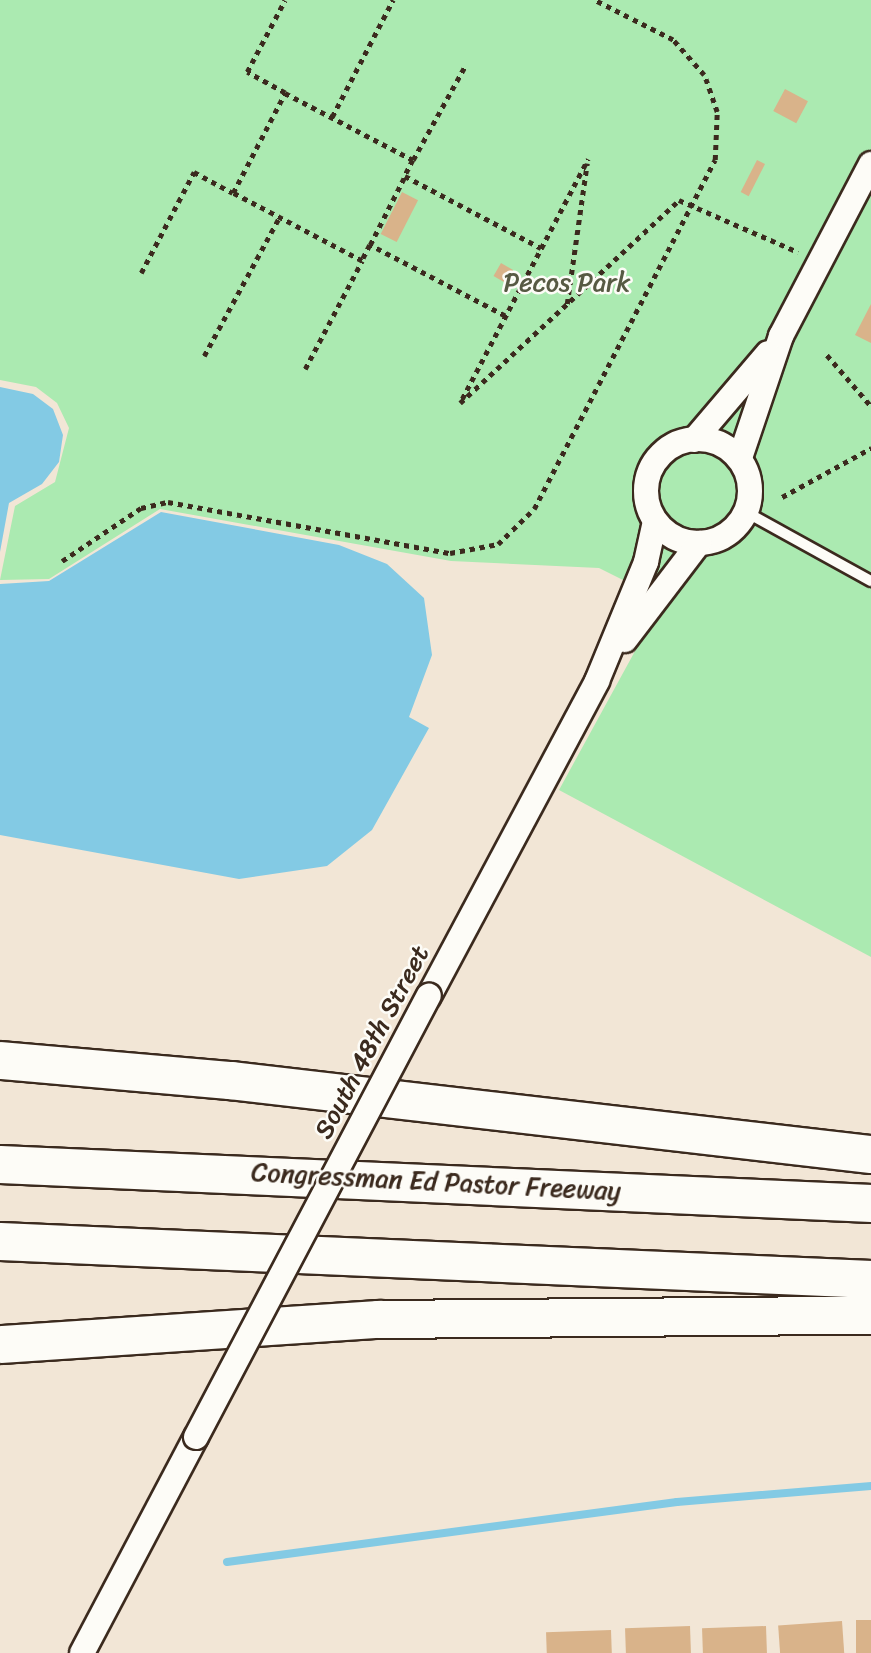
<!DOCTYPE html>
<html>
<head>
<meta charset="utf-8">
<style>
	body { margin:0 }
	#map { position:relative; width:871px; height:1653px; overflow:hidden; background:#f2e6d6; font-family:Sriracha,sans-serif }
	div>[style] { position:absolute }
	.green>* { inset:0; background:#abeab1 }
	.water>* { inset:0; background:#83cae4 }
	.stream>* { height:8px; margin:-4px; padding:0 4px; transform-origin:4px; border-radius:4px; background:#83cae4 }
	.building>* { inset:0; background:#d9b38a; transform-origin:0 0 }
	.path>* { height:4.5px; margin-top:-2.25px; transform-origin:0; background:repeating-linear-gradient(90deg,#3b2a1e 0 5px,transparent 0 10px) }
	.roads { filter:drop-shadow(2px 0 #3b2a1e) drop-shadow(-2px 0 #3b2a1e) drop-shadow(0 2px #3b2a1e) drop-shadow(0 -2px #3b2a1e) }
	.service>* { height:10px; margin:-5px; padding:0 5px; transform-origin:5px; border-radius:5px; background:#fdfcf7 }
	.tertiary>* { height:24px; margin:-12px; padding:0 12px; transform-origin:12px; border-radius:12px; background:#fdfcf7 }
	.tertiary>.ring { margin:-12px; padding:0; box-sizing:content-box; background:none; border:24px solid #fdfcf7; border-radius:50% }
	.motorway>* { height:37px; margin:-18.5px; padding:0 18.5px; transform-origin:18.5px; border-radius:18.5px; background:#fdfcf7 }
	.bridges { filter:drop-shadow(2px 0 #3b2a1e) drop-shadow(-2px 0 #3b2a1e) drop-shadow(0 2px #3b2a1e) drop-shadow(0 -2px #3b2a1e) }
	.tertiary-bridge>* { height:24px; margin:-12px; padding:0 12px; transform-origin:12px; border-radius:12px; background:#fdfcf7 }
	span { translate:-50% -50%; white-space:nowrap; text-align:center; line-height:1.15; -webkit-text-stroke:5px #fdfcf7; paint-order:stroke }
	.park-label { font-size:26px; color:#575a43 }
	.street-label { font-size:26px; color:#3b2a1e }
</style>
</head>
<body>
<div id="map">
	<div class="green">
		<div style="clip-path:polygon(0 0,871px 0,871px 957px,559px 790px,663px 600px,599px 568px,451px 561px,160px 509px,49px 579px,0 580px,15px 506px,55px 482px,69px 428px,57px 403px,36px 387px,0 380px)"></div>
	</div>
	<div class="water">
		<div style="clip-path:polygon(0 387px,33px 394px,53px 409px,63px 435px,59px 462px,42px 484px,9px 503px,0 552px)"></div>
		<div style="clip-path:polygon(161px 512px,339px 545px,387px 564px,424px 598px,432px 655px,409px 717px,429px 728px,372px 830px,327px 866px,239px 879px,0 835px,0 584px,49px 581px)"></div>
	</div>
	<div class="stream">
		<div style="left:227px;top:1562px;width:454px;rotate:-7.6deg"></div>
		<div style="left:677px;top:1502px;width:195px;rotate:-4.7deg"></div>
	</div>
	<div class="building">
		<div style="left:785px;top:89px;width:26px;height:25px;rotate:28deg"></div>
		<div style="left:757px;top:160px;width:9px;height:36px;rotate:27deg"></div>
		<div style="left:402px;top:192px;width:18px;height:47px;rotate:27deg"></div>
		<div style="left:501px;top:263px;width:14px;height:15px;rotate:30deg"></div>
		<div style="clip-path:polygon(871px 304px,871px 343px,855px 335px)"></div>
		<div style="left:871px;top:1620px;width:33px;height:15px;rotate:90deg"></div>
		<div style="left:842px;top:1621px;width:32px;height:64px;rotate:86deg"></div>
		<div style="left:690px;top:1626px;width:27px;height:65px;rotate:88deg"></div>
		<div style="left:766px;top:1626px;width:27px;height:64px;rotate:88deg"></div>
		<div style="left:611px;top:1630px;width:23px;height:65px;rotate:88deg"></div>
	</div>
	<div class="path">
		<div style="left:285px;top:93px;width:43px;rotate:-151.1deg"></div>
		<div style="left:247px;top:72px;width:81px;rotate:-62.2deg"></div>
		<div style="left:332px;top:117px;width:132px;rotate:-62.5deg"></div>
		<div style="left:413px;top:160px;width:107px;rotate:-61deg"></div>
		<div style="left:370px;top:245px;width:77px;rotate:-63.1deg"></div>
		<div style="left:141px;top:273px;width:114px;rotate:-62.3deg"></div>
		<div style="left:194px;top:172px;width:44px;rotate:28.3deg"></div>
		<div style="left:567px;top:304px;width:142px;rotate:-81.9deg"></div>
		<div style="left:505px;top:316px;width:153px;rotate:-152.3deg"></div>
		<div style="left:370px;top:245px;width:18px;rotate:117deg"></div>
		<div style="left:362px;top:261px;width:146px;rotate:-152.2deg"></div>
		<div style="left:233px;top:193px;width:113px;rotate:-62.5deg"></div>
		<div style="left:285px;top:93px;width:144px;rotate:27.6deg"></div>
		<div style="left:413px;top:160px;width:18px;rotate:117deg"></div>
		<div style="left:405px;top:176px;width:154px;rotate:27.9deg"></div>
		<div style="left:827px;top:355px;width:67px;rotate:49.2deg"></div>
		<div style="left:204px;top:356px;width:157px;rotate:-61.5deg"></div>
		<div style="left:305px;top:369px;width:122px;rotate:-62.2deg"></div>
		<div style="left:462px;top:399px;width:271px;rotate:-62.3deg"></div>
		<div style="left:460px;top:403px;width:299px;rotate:-42.8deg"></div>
		<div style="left:679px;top:200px;width:130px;rotate:23.6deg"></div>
		<div style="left:782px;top:497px;width:102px;rotate:-28.8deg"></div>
		<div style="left:62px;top:561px;width:95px;rotate:-33.9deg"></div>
		<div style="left:141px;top:508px;width:28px;rotate:-13deg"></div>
		<div style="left:168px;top:502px;width:287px;rotate:10.3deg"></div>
		<div style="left:450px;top:553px;width:49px;rotate:-10.6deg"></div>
		<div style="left:498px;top:544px;width:50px;rotate:-44.2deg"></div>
		<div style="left:534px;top:509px;width:393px;rotate:-62.6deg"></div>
		<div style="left:715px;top:160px;width:48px;rotate:-87.6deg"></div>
		<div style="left:717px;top:112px;width:39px;rotate:-109deg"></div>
		<div style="left:704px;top:75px;width:47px;rotate:-131.5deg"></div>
		<div style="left:673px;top:40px;width:89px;rotate:-153.1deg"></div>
	</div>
	<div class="roads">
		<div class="service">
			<div style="left:746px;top:512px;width:143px;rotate:28.9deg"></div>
		</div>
		<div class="tertiary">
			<div class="ring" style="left:646px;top:439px;width:80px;height:80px"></div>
			<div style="left:694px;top:440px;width:114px;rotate:-49.6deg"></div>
			<div style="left:740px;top:458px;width:129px;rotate:-71.4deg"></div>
			<div style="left:781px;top:336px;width:194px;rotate:-62.4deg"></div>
			<div style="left:625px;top:640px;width:122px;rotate:-52.7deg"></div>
			<div style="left:429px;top:996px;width:357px;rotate:-61.9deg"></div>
			<div style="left:597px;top:681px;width:129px;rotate:-67.6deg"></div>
			<div style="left:646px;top:562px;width:42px;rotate:-77.6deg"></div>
			<div style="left:82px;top:1653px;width:244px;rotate:-62.2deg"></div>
		</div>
		<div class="motorway">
			<div style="left:0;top:1060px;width:231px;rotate:5deg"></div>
			<div style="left:230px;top:1080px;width:645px;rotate:6.59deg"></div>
			<div style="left:0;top:1164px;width:872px;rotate:2.56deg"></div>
			<div style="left:0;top:1241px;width:872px;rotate:2.5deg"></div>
			<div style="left:0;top:1344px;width:379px;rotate:-3.8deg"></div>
			<div style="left:378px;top:1319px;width:493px;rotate:-0.5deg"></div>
		</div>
	</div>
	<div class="bridges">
		<div class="tertiary-bridge">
			<div style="left:196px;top:1437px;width:499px;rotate:-62.2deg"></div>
		</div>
	</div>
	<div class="park-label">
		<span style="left:567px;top:283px">Pecos Park</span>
	</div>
	<div class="street-label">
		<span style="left:372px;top:1042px;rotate:-62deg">South 48th Street</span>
		<span style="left:436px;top:1182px;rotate:3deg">Congressman Ed Pastor Freeway</span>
	</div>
</div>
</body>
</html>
